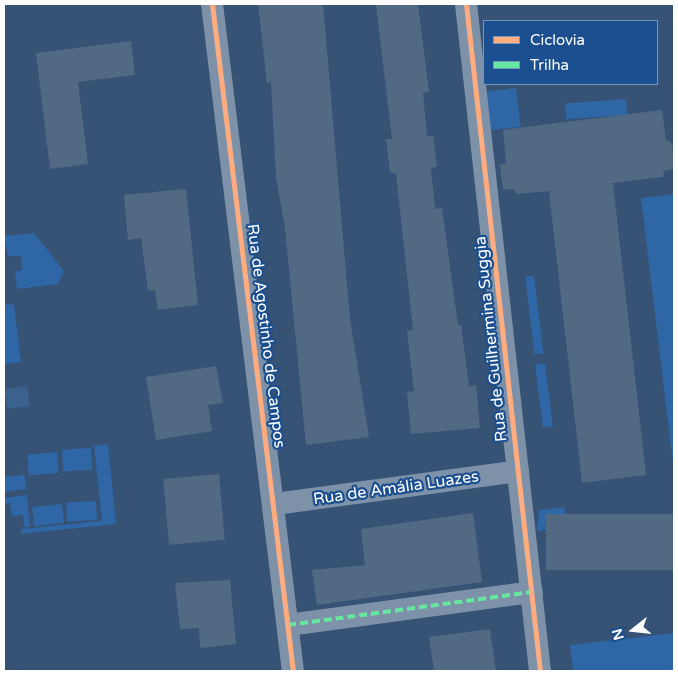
<!DOCTYPE html>
<html>
<head>
<meta charset="utf-8">
<style>
	body { margin:0 }
	#map { position:relative; width:678px; height:675px; overflow:hidden; background:#365274; font-family:"Varela Round",sans-serif }
	div>[style] { position:absolute }
	.green>* { inset:0; background:#2f66a5; transform-origin:0 0 }
	.water>* { inset:0; background:#3b618d; transform-origin:0 0 }
	.building>* { inset:0; background:#526984; transform-origin:0 0 }
	.street>* { height:22px; margin:-11px; padding:0 11px; transform-origin:11px; border-radius:11px; background:#7d92a8 }
	.quiet>* { height:4px; margin-top:-2px; transform-origin:0; background:repeating-linear-gradient(90deg,#66e7a1 0 8px,transparent 0 12px) }
	.cycleway>* { height:5px; margin:-2.5px; padding:0 2.5px; transform-origin:2.5px; border-radius:2.5px; background:#ffac80 }
	span { translate:-50% -50%; white-space:nowrap; text-align:center; line-height:1.15; -webkit-text-stroke:4.5px #1b4f8f; paint-order:stroke }
	.street-label { font-size:16px; color:#fff }
	.frame { position:absolute; inset:0; border:5px solid #fff; pointer-events:none }
	.legend { position:absolute; left:483px; top:20px; width:175px; height:65px; box-sizing:border-box; background:#1b4f8f; border:1px solid #7695bc; margin:0; padding:6px 9px; list-style:none; font-size:15px; color:#fff }
	.legend li { display:flex; align-items:center; gap:10px; height:25px }
	.legend b { width:25px; border:1px solid #7695bc }
	.north { position:absolute; left:608px; top:605px; width:50px; height:50px; -webkit-text-stroke:4px #1b4f8f; paint-order:stroke; rotate:254deg; font-size:14px; font-weight:700; line-height:20px; text-align:center; color:#fff }
	.north::after { content:''; display:block; margin:auto; width:18px; height:22px; background:#fff; clip-path:polygon(50% 0,100% 100%,50% 72%,0 100%) }
</style>
</head>
<body>
<div id="map">
	<div class="green">
		<div style="left:516px;top:88px;width:39px;height:30px;rotate:83deg"></div>
		<div style="left:626px;top:99px;width:16px;height:61px;rotate:86deg"></div>
		<div style="clip-path:polygon(674px 194px,674px 472px,641px 198px)"></div>
		<div style="clip-path:polygon(34px 233px,64px 271px,58px 284px,17px 289px,15px 271px,22px 270px,21px 256px,8px 256px,4px 236px)"></div>
		<div style="left:534px;top:276px;width:78px;height:9px;rotate:83deg"></div>
		<div style="clip-path:polygon(14px 304px,21px 362px,4px 364px,4px 305px)"></div>
		<div style="left:545px;top:363px;width:64px;height:10px;rotate:83deg"></div>
		<div style="clip-path:polygon(108px 444px,116px 524px,21px 534px,21px 529px,102px 521px,94px 446px)"></div>
		<div style="left:91px;top:448px;width:22px;height:29px;rotate:87deg"></div>
		<div style="left:57px;top:452px;width:21px;height:30px;rotate:85deg"></div>
		<div style="clip-path:polygon(22px 464px,27px 489px,4px 492px,4px 477px,23px 475px)"></div>
		<div style="clip-path:polygon(27px 495px,30px 527px,24px 527px,23px 515px,12px 516px,10px 503px,4px 504px,4px 498px)"></div>
		<div style="left:96px;top:501px;width:19px;height:30px;rotate:87deg"></div>
		<div style="left:62px;top:504px;width:19px;height:30px;rotate:84deg"></div>
		<div style="clip-path:polygon(564px 507px,570px 526px,537px 531px,539px 510px)"></div>
		<div style="clip-path:polygon(674px 633px,674px 671px,573px 671px,570px 645px)"></div>
	</div>
	<div class="water">
		<div style="left:27px;top:386px;width:20px;height:23px;rotate:81deg"></div>
	</div>
	<div class="building">
		<div style="clip-path:polygon(258px 4px,323px 4px,350px 319px,369px 437px,306px 445px,285px 228px,276px 177px,271px 82px,267px 83px)"></div>
		<div style="clip-path:polygon(418px 4px,429px 92px,423px 93px,427px 136px,433px 136px,437px 167px,431px 168px,435px 209px,442px 208px,458px 325px,461px 325px,469px 386px,476px 385px,480px 428px,411px 434px,407px 392px,414px 391px,407px 331px,413px 330px,396px 173px,390px 173px,386px 139px,392px 139px,376px 5px)"></div>
		<div style="clip-path:polygon(131px 41px,135px 75px,78px 82px,88px 164px,50px 169px,36px 53px)"></div>
		<div style="clip-path:polygon(662px 110px,666px 140px,672px 143px,674px 169px,664px 171px,663px 177px,613px 183px,646px 475px,582px 483px,549px 191px,517px 194px,514px 189px,503px 190px,500px 165px,506px 163px,503px 130px)"></div>
		<div style="clip-path:polygon(186px 189px,198px 305px,158px 310px,155px 290px,148px 291px,141px 238px,128px 240px,124px 195px)"></div>
		<div style="clip-path:polygon(216px 366px,223px 403px,208px 405px,212px 431px,156px 440px,146px 377px)"></div>
		<div style="left:219px;top:474px;width:66px;height:56px;rotate:85deg"></div>
		<div style="clip-path:polygon(473px 513px,482px 582px,317px 605px,312px 570px,365px 565px,361px 529px)"></div>
		<div style="left:674px;top:514px;width:56px;height:128px;rotate:90deg"></div>
		<div style="clip-path:polygon(230px 580px,236px 644px,200px 648px,199px 628px,180px 629px,175px 583px)"></div>
		<div style="clip-path:polygon(490px 629px,496px 671px,434px 671px,429px 637px)"></div>
	</div>
	<div class="street">
		<div style="left:212px;top:4px;width:672px;rotate:83.08deg"></div>
		<div style="left:466px;top:4px;width:671px;rotate:83.67deg"></div>
		<div style="left:275px;top:504px;width:245px;rotate:-7.7deg"></div>
		<div style="left:288px;top:625px;width:246px;rotate:-7.7deg"></div>
	</div>
	<div class="quiet">
		<div style="left:288px;top:625px;width:246px;rotate:-7.7deg"></div>
	</div>
	<div class="cycleway">
		<div style="left:212px;top:4px;width:672px;rotate:83.08deg"></div>
		<div style="left:466px;top:4px;width:671px;rotate:83.67deg"></div>
	</div>
	<div class="street-label">
		<span style="left:266px;top:336px;rotate:83deg">Rua de Agostinho de Campos</span>
		<span style="left:491px;top:339px;rotate:-96deg">Rua de Guilhermina Suggia</span>
		<span style="left:396px;top:488px;rotate:-8deg">Rua de Amália Luazes</span>
	</div>
	<div class="frame"></div>
	<ul class="legend">
	<li><b style="height:6px;background:#ffac80"></b>Ciclovia</li>
	<li><b style="height:6px;background:#66e7a1"></b>Trilha</li>
	</ul>
	<div class="north">N</div>
</div>
</body>
</html>
